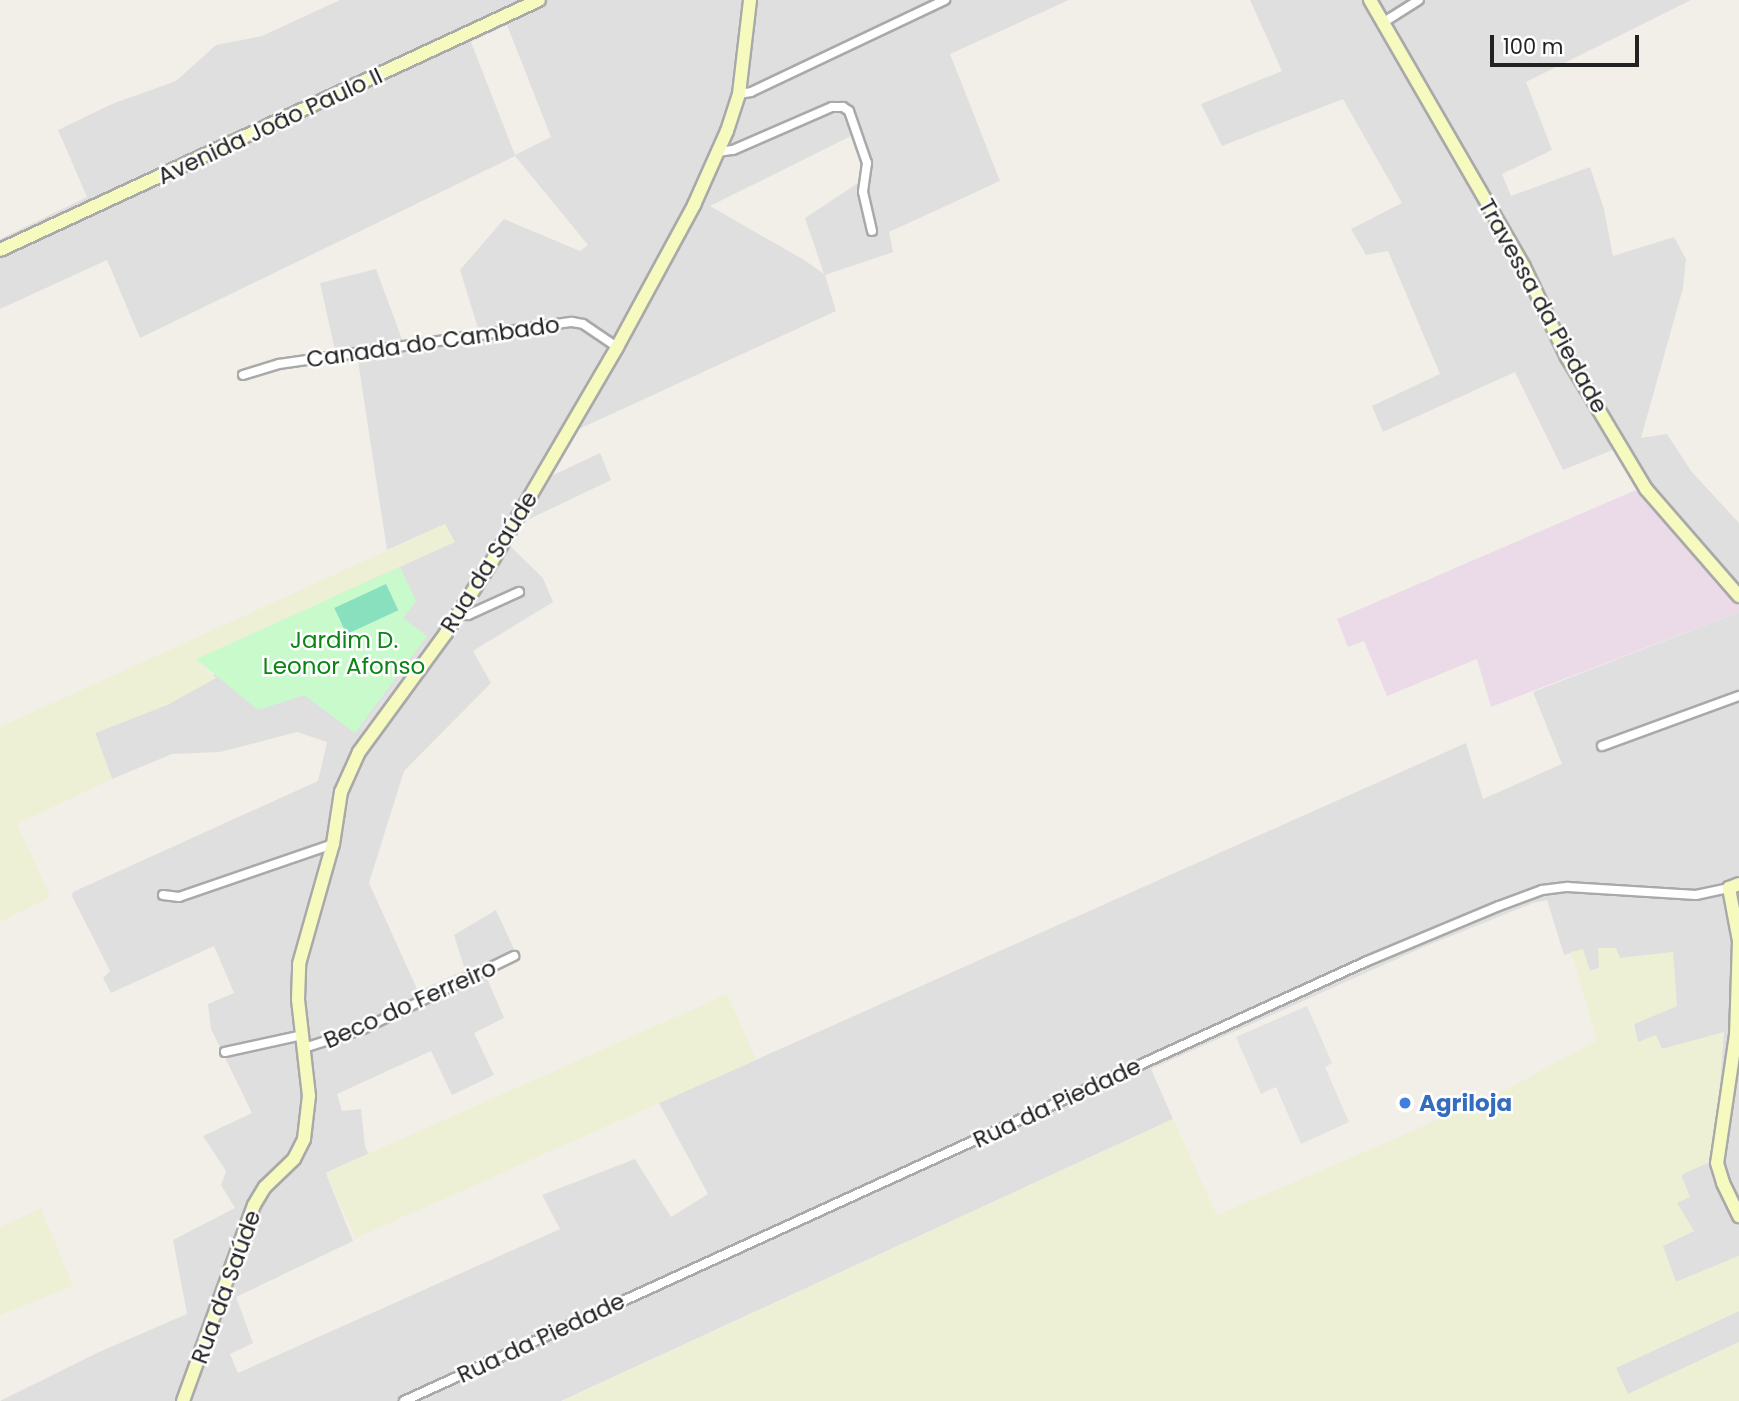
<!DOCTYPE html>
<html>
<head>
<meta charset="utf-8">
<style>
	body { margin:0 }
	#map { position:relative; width:1739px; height:1401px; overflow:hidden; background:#f2efe9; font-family:Poppins,sans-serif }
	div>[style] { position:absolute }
	.residential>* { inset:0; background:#e0dfdf }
	.industrial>* { inset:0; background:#ebdbe8 }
	.farmland>* { inset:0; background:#eef0d5; transform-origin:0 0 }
	.park>* { inset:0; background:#c8facc }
	.pitch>* { inset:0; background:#88e0be; transform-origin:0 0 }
	.parking>* { inset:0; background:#e2e2e2 }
	.roads { filter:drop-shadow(2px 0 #a9a9a9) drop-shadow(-2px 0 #a9a9a9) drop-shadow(0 2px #a9a9a9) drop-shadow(0 -2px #a9a9a9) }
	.street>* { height:8px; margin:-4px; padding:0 4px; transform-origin:4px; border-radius:4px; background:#fff }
	.secondary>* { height:12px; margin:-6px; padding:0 6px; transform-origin:6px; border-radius:6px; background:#f7fabf }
	.dots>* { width:19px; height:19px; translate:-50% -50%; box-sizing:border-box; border:4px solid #fff; border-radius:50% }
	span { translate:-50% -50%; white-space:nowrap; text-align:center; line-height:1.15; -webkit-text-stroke:5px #fff; paint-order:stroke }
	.street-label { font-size:23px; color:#222 }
	.park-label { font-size:23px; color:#0c8416 }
	.shop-label { font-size:23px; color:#366cbe; font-weight:700 }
	.left { translate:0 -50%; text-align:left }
	.scale { position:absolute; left:1490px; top:35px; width:149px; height:32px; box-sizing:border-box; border:4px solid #222; border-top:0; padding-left:9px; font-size:21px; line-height:24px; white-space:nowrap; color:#222; -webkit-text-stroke:5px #fff; paint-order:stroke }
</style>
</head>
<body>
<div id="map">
	<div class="residential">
		<div style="clip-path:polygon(evenodd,340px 0,1069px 0,950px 54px,1000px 181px,889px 232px,893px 252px,825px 275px,836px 311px,579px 429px,549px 477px,600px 453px,611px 480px,519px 524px,508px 544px,543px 578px,553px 602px,473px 651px,491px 683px,404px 771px,369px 883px,418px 991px,465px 970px,454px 935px,496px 910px,519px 960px,486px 976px,504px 1018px,474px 1033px,494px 1075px,452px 1095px,431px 1051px,337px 1094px,342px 1111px,361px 1109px,365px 1146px,370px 1157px,327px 1176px,353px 1241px,236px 1297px,253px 1343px,230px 1354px,238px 1373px,560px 1229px,542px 1195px,635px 1159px,671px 1217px,708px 1194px,659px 1103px,1466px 743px,1483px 799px,1562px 764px,1533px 692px,1739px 612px,1739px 1256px,1676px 1282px,1662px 1245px,1724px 1033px,1662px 1049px,1638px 1043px,1620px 958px,1599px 948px,1599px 968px,1590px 971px,1582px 950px,1564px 955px,1547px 900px,1533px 903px,1419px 949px,1151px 1069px,1173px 1119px,561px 1401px,0 1401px,99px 1352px,187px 1314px,173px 1240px,235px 1208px,221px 1185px,226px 1171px,203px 1136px,252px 1113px,211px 1029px,208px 1004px,234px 993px,214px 946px,111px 993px,103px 978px,110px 971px,72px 896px,73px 892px,318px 781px,327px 742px,297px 732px,220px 752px,172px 754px,112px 779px,95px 733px,169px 704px,445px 524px,387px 550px,358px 361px,338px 364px,320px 283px,376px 269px,403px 342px,478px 328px,460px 270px,504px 219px,580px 251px,588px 245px,515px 156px,140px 338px,107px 260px,0 309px,0 239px,87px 197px,58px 130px,112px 104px,176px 81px,216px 45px,262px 36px,340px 0,507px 25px,551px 137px,515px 155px,471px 42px,507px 25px,340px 0,851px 136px,861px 165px,858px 183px,805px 218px,824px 274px,804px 260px,710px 206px,851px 136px)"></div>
		<div style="clip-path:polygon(1250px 0,1691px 0,1526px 82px,1552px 150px,1502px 174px,1511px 196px,1590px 167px,1604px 209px,1613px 256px,1674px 237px,1686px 259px,1683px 288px,1641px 438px,1667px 434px,1691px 471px,1739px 523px,1739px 606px,1636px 490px,1615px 449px,1563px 470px,1515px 372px,1383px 432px,1372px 406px,1440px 374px,1388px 251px,1366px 255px,1351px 229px,1402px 203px,1343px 99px,1222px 146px,1201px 104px,1282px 71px)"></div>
		<div style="clip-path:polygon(1739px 1311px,1739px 1342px,1627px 1395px,1615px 1368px)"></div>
	</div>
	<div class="industrial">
		<div style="clip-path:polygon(1636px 490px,1739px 606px,1739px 612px,1491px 707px,1477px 659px,1387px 696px,1364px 641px,1348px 647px,1337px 619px)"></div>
	</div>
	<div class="farmland">
		<div style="clip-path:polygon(445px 524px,455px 542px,196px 659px,216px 678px,169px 704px,95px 733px,112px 779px,17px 824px,51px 897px,0 922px,0 727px)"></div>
		<div style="clip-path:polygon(1598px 948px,1616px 948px,1620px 958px,1673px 952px,1677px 1006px,1632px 1025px,1638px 1042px,1656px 1035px,1662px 1049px,1724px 1032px,1714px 1160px,1681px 1175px,1690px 1197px,1677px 1203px,1694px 1231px,1663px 1246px,1676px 1282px,1739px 1256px,1739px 1311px,1616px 1368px,1628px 1394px,1739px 1342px,1739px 1401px,562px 1401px,1173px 1119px,1217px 1215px,1376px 1147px,1515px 1085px,1597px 1040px,1571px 952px,1583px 949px,1590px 971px,1599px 968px)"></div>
		<div style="left:727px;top:994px;width:72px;height:439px;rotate:66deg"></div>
		<div style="clip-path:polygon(41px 1208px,73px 1286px,0 1315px,0 1227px)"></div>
	</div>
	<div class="park">
		<div style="clip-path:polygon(400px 567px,416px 601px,403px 618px,427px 636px,355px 733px,304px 695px,258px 710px,196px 659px)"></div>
	</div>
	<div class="pitch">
		<div style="left:386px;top:584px;width:29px;height:57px;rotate:65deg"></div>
	</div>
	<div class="parking">
		<div style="clip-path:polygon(424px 643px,429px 647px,364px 732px,360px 729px)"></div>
		<div style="clip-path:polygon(1307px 1006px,1332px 1063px,1325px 1067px,1349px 1122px,1301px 1144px,1276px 1087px,1261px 1094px,1236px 1037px)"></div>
	</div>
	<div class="roads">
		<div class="street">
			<div style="left:1384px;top:22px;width:41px;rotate:-32.2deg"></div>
			<div style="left:739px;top:94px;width:12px;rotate:-9deg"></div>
			<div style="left:751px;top:92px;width:215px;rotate:-25.4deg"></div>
			<div style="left:718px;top:152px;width:15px;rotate:-8deg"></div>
			<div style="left:733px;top:150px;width:108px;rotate:-23.5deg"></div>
			<div style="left:832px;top:107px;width:11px"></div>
			<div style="left:843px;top:107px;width:7px;rotate:34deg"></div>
			<div style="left:849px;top:111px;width:55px;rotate:70.9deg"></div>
			<div style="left:867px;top:163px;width:29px;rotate:98deg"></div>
			<div style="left:863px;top:192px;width:40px;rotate:77deg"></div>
			<div style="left:243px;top:375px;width:38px;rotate:-17deg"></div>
			<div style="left:279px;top:364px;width:296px;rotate:-8.2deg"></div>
			<div style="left:572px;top:322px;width:11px;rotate:10deg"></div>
			<div style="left:583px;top:324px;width:41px;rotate:34.1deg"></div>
			<div style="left:459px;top:614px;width:9px;rotate:6deg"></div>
			<div style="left:468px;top:615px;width:56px;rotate:-24.3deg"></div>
			<div style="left:1602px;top:746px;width:146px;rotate:-20.1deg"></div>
			<div style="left:163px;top:895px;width:16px;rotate:7deg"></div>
			<div style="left:179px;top:897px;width:163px;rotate:-19deg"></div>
			<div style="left:304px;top:1048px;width:62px;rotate:-17.9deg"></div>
			<div style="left:363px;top:1029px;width:168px;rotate:-25.8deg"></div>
			<div style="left:225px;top:1052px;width:80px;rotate:-12.3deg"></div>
			<div style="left:404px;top:1401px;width:1057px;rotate:-24.55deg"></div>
			<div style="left:1365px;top:962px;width:145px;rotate:-22.7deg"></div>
			<div style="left:1499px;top:906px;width:46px;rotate:-20.4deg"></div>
			<div style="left:1542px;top:890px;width:26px;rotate:-7deg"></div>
			<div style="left:1568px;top:887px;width:128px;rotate:3.6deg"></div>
			<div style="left:1696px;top:895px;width:34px;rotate:-12deg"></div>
		</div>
		<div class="secondary">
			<div style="left:1370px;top:0;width:308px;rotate:60deg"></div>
			<div style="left:1524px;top:267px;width:100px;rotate:64.5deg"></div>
			<div style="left:1567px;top:357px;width:154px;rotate:59.1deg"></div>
			<div style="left:1646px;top:489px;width:142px;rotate:49deg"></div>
			<div style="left:0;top:250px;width:594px;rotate:-24.88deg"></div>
			<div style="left:1739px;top:884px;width:11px;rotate:158deg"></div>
			<div style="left:1729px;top:888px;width:54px;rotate:79.3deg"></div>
			<div style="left:1739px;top:941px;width:94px;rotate:91.8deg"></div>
			<div style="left:1736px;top:1035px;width:129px;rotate:98.4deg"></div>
			<div style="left:1717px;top:1163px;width:21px;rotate:73deg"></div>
			<div style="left:1723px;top:1183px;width:37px;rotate:64deg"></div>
			<div style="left:183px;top:1401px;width:208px;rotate:-70.1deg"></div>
			<div style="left:254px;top:1205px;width:21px;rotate:-59deg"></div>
			<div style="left:265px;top:1187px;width:40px;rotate:-44deg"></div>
			<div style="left:294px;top:1159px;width:22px;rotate:-63deg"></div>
			<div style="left:304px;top:1139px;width:43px;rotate:-83.4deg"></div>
			<div style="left:309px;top:1096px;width:98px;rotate:-96.5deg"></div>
			<div style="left:298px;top:999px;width:35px;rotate:-88deg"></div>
			<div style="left:299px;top:964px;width:125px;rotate:-74.2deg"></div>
			<div style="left:333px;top:844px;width:53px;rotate:-81.3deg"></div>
			<div style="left:341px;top:792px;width:44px;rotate:-65.8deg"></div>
			<div style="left:359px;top:752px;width:147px;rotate:-53.8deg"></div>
			<div style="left:446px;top:633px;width:83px;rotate:-57.3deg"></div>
			<div style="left:491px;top:563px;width:250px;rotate:-59.7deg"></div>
			<div style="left:617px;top:347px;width:162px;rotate:-61.5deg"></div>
			<div style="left:694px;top:205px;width:81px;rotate:-66deg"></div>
			<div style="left:727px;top:131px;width:39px;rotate:-72deg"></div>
			<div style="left:739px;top:94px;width:95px;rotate:-83.3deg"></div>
		</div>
	</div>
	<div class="dots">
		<div style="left:1405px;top:1103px;background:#3f7fe0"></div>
	</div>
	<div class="street-label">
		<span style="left:270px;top:126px;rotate:-25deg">Avenida João Paulo II</span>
		<span style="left:1543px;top:306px;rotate:61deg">Travessa da Piedade</span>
		<span style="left:433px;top:342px;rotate:-8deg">Canada do Cambado</span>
		<span style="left:489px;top:562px;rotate:-58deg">Rua da Saúde</span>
		<span style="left:410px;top:1004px;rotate:-24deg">Beco do Ferreiro</span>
		<span style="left:1057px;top:1103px;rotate:-25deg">Rua da Piedade</span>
		<span style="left:226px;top:1287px;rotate:-70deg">Rua da Saúde</span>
		<span style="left:541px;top:1338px;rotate:-25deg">Rua da Piedade</span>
	</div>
	<div class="park-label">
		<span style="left:344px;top:653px">Jardim D.<br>Leonor Afonso</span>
	</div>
	<div class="shop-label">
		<span class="left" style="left:1419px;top:1103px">Agriloja</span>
	</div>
	<div class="scale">100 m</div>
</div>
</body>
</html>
